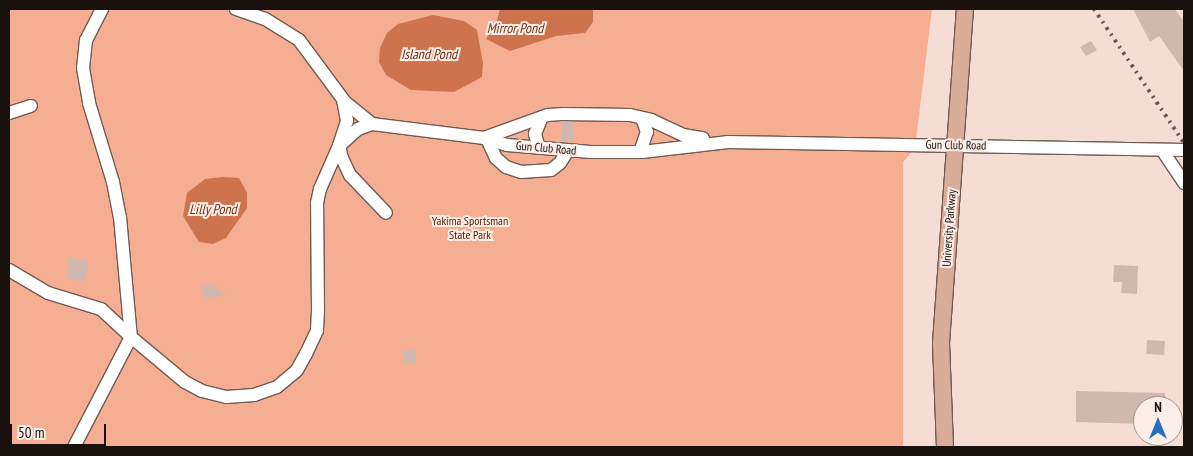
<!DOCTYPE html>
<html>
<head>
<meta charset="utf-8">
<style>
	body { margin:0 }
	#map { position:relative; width:1193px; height:456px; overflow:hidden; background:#f6ddd3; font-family:"PT Sans Narrow",sans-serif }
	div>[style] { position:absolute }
	.green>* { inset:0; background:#f5ae91 }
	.water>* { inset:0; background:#cd744e }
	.building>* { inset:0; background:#d0b8ae; transform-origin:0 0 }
	.roads { filter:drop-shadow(1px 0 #705b53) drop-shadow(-1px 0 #705b53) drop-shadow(0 1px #705b53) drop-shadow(0 -1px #705b53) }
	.minor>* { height:12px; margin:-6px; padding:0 6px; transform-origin:6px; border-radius:6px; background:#fff }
	.major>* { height:16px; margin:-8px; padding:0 8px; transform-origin:8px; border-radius:8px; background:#daad9b }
	.rail>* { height:4px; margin-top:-2px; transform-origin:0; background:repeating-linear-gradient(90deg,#655751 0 2.5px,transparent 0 7.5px) }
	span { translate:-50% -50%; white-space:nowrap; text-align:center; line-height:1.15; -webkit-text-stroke:4px #fcede6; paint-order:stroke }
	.street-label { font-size:12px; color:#19110d }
	.park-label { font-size:12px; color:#541c00 }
	.water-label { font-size:14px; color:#6d3318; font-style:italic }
	.frame { position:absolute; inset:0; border:10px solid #19110d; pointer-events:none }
	.north { position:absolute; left:1133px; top:396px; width:50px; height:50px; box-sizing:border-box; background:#fcede6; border:1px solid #a1958f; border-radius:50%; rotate:0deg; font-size:14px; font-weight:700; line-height:20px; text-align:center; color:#19110d }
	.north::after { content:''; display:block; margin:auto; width:18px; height:22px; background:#256fbf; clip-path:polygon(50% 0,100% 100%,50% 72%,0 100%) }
	.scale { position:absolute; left:10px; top:424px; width:96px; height:22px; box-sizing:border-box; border:2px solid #19110d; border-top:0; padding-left:6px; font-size:15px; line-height:18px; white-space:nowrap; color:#19110d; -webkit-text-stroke:4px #fcede6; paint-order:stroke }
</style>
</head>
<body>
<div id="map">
	<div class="green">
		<div style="clip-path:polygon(9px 9px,932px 9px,915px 148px,903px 162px,903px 447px,9px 447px)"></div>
	</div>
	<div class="water">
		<div style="clip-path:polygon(500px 9px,593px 9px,593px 22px,585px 33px,556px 36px,510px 51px,486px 39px,496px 24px)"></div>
		<div style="clip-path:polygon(433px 15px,464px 21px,477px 30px,483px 63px,482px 77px,454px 92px,411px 90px,386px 75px,379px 62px,380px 48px,387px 33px,398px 24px)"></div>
		<div style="clip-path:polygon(222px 177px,239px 178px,247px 193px,247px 208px,226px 238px,213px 244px,199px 242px,183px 216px,187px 193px,205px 179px)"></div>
	</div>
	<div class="building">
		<div style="clip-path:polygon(1133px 9px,1175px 9px,1184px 22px,1184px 71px,1159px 36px,1150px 42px)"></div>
		<div style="clip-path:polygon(1091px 41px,1097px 50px,1086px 56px,1080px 47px)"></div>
		<div style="left:562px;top:122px;width:11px;height:19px"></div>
		<div style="left:69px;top:258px;width:19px;height:21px;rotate:6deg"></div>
		<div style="clip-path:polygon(1114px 265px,1138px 266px,1137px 294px,1121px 293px,1122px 282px,1113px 282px)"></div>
		<div style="clip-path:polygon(211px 284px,226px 295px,204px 299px,201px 287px)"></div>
		<div style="left:1147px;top:340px;width:18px;height:14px;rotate:3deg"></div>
		<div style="left:403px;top:350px;width:13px;height:13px"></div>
		<div style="clip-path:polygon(1076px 391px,1165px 393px,1165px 406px,1143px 406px,1143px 424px,1076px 422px)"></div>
	</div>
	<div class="roads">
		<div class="minor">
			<div style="left:102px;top:9px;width:35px;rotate:117deg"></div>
			<div style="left:86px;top:40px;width:28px;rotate:96deg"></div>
			<div style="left:83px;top:68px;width:36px;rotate:80deg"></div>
			<div style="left:89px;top:103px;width:83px;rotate:73.1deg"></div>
			<div style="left:113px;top:182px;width:36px;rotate:79deg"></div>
			<div style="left:120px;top:217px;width:121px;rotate:84.8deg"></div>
			<div style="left:131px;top:337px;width:70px;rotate:39.8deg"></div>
			<div style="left:185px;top:382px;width:19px;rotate:28deg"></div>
			<div style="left:202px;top:391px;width:25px;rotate:14deg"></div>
			<div style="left:226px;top:397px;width:28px;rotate:-4deg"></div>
			<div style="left:254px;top:395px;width:24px;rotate:-19deg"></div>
			<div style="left:277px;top:387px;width:26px;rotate:-40deg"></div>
			<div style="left:297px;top:370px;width:18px;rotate:-61deg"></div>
			<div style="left:306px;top:354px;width:26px;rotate:-65deg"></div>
			<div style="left:317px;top:330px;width:20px;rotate:-87deg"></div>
			<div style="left:318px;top:310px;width:107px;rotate:-90.5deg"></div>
			<div style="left:317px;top:203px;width:14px;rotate:-78deg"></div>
			<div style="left:320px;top:189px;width:47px;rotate:-66.2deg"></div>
			<div style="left:339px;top:146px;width:25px;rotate:-42deg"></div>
			<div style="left:358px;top:129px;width:15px;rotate:-20deg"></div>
			<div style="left:372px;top:124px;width:35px;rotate:-141deg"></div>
			<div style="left:345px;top:102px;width:77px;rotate:-126.6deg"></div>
			<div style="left:299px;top:40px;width:40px;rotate:-148deg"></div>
			<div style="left:265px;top:19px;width:31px;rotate:-161deg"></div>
			<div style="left:343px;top:100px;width:21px;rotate:79deg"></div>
			<div style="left:347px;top:121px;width:26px;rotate:108deg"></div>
			<div style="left:339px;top:146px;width:12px;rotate:76deg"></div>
			<div style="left:342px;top:158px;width:19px;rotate:65deg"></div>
			<div style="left:350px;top:175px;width:52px;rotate:46.5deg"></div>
			<div style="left:9px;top:113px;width:23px;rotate:-18deg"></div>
			<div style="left:372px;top:124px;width:113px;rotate:7.1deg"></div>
			<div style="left:484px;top:138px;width:24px;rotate:17deg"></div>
			<div style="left:507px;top:145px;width:84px;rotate:4.8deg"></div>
			<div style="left:591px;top:152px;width:51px"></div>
			<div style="left:642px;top:152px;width:87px;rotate:-6.6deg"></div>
			<div style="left:728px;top:142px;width:456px;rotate:1deg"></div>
			<div style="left:484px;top:138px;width:68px;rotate:-19.8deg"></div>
			<div style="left:548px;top:115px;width:16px;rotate:-4deg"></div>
			<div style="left:564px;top:114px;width:66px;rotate:0.9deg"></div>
			<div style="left:630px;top:115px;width:22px;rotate:13deg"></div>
			<div style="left:651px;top:120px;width:35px;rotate:25deg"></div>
			<div style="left:683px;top:135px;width:20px;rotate:9deg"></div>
			<div style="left:487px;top:139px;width:21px;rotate:65deg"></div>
			<div style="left:496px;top:158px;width:13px;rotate:42deg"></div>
			<div style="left:506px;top:167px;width:16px;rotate:18deg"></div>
			<div style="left:521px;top:172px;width:30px;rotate:-4deg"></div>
			<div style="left:551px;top:170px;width:11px;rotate:-38deg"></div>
			<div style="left:560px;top:163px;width:15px;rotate:-58deg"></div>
			<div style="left:539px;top:148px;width:15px;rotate:-106deg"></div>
			<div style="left:535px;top:134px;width:18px;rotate:-68deg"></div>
			<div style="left:1162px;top:150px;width:40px;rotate:56deg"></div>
			<div style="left:640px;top:152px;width:21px;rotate:-71deg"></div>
			<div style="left:647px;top:132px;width:15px;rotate:-110deg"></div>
			<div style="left:9px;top:270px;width:45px;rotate:30.5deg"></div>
			<div style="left:48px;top:293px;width:55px;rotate:16.8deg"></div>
			<div style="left:101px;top:309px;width:41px;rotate:43deg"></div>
			<div style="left:131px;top:337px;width:124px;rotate:117.4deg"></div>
		</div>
		<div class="major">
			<div style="left:945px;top:447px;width:104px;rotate:-92.2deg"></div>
			<div style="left:941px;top:343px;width:335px;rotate:-85.9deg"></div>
		</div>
	</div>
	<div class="rail">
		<div style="left:1094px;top:9px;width:161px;rotate:56.1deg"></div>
	</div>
	<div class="street-label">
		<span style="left:956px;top:145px;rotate:1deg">Gun Club Road</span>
		<span style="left:546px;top:148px;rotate:5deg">Gun Club Road</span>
		<span style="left:949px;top:228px;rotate:-86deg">University Parkway</span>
	</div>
	<div class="park-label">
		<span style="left:470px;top:228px">Yakima Sportsman<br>State Park</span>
	</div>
	<div class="water-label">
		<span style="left:515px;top:28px">Mirror Pond</span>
		<span style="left:429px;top:54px">Island Pond</span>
		<span style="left:213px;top:209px">Lilly Pond</span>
	</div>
	<div class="frame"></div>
	<div class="north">N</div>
	<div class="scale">50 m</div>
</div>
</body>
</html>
